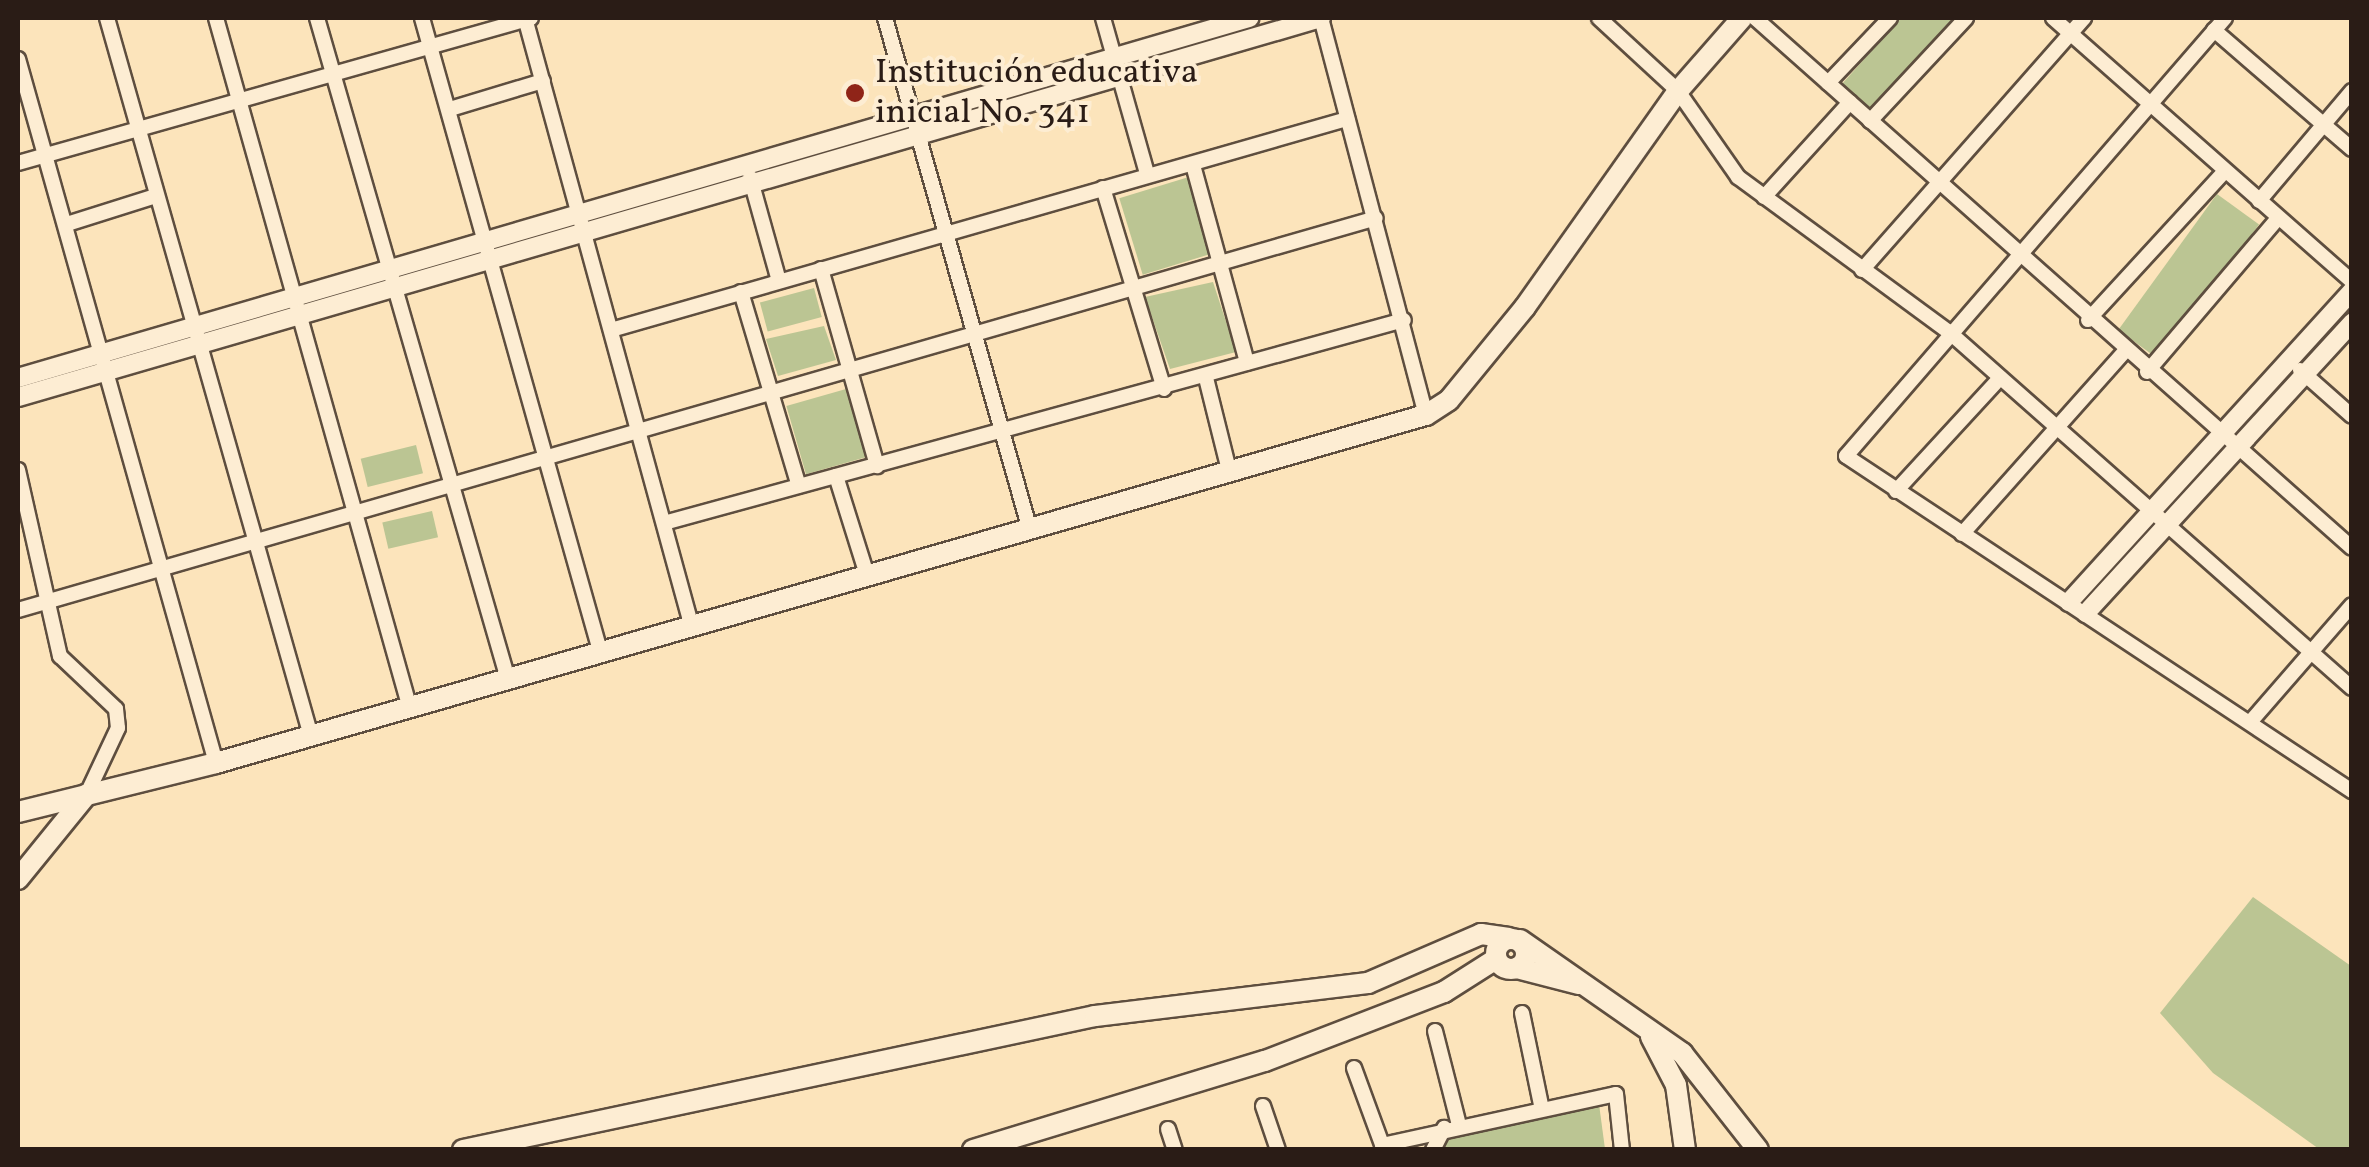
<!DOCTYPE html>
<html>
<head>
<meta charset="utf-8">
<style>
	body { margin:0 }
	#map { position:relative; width:2369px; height:1167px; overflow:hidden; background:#fce4bb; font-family:Vollkorn,serif }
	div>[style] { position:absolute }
	.green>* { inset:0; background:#bbc593; transform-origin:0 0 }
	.roads { filter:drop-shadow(2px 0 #5e4e3f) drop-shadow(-2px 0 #5e4e3f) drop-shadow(0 2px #5e4e3f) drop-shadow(0 -2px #5e4e3f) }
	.minor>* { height:14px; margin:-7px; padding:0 7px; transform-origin:7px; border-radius:7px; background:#fdedd3 }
	.tertiary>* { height:18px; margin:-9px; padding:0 9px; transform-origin:9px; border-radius:9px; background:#fdedd3 }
	.secondary>* { height:20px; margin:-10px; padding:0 10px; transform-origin:10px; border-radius:10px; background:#fdedd3 }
	.secondary>.ring { margin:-10px; padding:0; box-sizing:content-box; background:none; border:20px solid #fdedd3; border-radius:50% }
	.dots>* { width:28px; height:28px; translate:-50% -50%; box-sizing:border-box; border:5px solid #fdedd3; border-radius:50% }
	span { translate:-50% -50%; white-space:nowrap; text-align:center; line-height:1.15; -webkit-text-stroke:8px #fdedd3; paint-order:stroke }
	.poi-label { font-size:35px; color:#2a1c16 }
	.left { translate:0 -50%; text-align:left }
	.frame { position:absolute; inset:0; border:20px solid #2a1c16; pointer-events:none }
</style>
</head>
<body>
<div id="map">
	<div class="green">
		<div style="clip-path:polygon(1901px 18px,1959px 18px,1867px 111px,1841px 85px)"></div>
		<div style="left:1192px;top:176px;width:80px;height:76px;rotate:73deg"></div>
		<div style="left:2217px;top:194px;width:52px;height:168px;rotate:36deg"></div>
		<div style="clip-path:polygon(1213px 282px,1236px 352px,1170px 369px,1145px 297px)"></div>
		<div style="left:814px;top:288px;width:30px;height:56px;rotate:75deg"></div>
		<div style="clip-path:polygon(824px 326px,836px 360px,778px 376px,766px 339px)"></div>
		<div style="left:846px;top:389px;width:71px;height:62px;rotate:74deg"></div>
		<div style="left:416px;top:445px;width:29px;height:57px;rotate:76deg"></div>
		<div style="left:432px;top:511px;width:27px;height:51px;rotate:77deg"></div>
		<div style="clip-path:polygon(2253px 897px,2351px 966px,2351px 1149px,2319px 1149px,2213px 1073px,2160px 1013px)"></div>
		<div style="clip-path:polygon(1599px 1104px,1605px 1149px,1441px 1150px,1454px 1134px)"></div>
	</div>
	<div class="roads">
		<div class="minor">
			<div style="left:107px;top:18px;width:746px;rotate:74.14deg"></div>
			<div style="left:216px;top:18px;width:714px;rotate:74.31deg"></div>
			<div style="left:317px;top:18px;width:685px;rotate:73.89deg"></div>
			<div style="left:422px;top:18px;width:658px;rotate:74.29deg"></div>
			<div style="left:525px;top:18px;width:628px;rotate:74.68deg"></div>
			<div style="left:885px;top:18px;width:532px;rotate:74.19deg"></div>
			<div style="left:1103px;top:18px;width:162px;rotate:74.2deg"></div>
			<div style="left:1321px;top:18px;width:411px;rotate:75.2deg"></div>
			<div style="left:1599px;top:18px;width:108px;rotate:42.7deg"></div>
			<div style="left:1678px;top:91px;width:105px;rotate:55.1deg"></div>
			<div style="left:1738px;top:177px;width:260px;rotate:36.3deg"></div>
			<div style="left:1948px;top:331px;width:539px;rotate:41.47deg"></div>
			<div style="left:1755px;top:18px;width:798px;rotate:41.6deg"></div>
			<div style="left:2053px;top:18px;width:399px;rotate:41.4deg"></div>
			<div style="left:2225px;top:18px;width:579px;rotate:130.87deg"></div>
			<div style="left:1846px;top:456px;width:607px;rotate:33.51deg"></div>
			<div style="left:2214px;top:30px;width:182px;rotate:40.8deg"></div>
			<div style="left:18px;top:59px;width:731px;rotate:74.29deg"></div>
			<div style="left:1828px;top:83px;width:90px;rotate:-46.4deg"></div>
			<div style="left:450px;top:109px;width:97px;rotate:-16.8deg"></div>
			<div style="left:1870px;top:121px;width:141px;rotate:-47deg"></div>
			<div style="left:18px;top:163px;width:533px;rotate:-15.78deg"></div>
			<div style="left:1193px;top:165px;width:205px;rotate:74.7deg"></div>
			<div style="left:750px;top:177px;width:108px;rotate:74.4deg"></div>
			<div style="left:1103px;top:188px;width:210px;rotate:73.1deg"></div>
			<div style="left:1764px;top:197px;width:128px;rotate:-47.8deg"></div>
			<div style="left:2259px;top:201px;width:144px;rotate:-49.8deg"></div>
			<div style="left:67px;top:224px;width:93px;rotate:-17.5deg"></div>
			<div style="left:821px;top:269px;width:205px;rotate:74.1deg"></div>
			<div style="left:1862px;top:270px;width:336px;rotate:-48.6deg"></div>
			<div style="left:741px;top:292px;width:202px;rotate:73.4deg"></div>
			<div style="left:2088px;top:320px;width:200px;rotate:-47.4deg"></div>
			<div style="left:611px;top:330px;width:766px;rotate:-16deg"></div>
			<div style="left:2300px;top:370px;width:69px;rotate:41.5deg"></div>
			<div style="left:2147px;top:372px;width:202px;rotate:-49.6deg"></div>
			<div style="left:1206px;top:378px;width:99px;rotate:76deg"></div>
			<div style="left:18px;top:470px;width:191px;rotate:77.3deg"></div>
			<div style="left:60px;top:656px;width:77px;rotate:43.4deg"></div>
			<div style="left:116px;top:709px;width:19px;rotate:84deg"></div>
			<div style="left:118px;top:728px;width:73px;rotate:115.2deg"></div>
			<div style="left:836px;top:476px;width:101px;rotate:72.6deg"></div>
			<div style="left:1896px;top:491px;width:154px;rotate:-47.4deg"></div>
			<div style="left:664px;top:523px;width:767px;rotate:-15.34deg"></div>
			<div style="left:1962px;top:534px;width:246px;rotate:-48.3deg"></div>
			<div style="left:18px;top:610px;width:1413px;rotate:-16.1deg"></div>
			<div style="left:2252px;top:720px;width:152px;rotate:-49deg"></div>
			<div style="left:1522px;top:1013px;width:94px;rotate:78.3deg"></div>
			<div style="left:1435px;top:1031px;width:97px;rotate:75.7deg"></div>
			<div style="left:1354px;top:1068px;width:87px;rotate:69.9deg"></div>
			<div style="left:1263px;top:1106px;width:46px;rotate:71.2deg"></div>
			<div style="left:1168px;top:1129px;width:22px;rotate:72deg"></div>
			<div style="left:1382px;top:1145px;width:239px;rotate:-12.3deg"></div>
			<div style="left:1616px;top:1094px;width:56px;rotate:83.9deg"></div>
			<div style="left:1433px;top:1150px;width:25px;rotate:-63deg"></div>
		</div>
		<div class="tertiary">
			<div style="left:18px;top:378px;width:1283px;rotate:-16.3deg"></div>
			<div style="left:18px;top:397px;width:1357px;rotate:-16.22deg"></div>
			<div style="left:2069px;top:602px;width:420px;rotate:-47.7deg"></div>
			<div style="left:2086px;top:613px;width:394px;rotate:-47.5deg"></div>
		</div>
		<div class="secondary">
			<div style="left:18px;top:812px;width:204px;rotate:-13.9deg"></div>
			<div style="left:216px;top:763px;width:1259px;rotate:-16.05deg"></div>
			<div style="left:1426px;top:415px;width:27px;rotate:-33deg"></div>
			<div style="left:1449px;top:400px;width:120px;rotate:-50.7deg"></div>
			<div style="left:1525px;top:307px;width:265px;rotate:-54.7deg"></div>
			<div style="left:1678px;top:91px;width:97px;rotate:-48.8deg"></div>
			<div style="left:18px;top:879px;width:109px;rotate:-50.9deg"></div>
			<div class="ring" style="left:1496px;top:939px;width:10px;height:10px"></div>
			<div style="left:1520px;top:940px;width:198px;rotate:34.9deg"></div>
			<div style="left:1682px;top:1053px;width:123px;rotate:51.9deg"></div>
			<div style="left:1517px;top:968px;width:64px;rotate:14.5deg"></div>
			<div style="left:1651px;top:1037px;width:54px;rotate:62.5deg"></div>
			<div style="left:1676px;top:1085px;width:66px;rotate:82.1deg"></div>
			<div style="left:463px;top:1150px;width:646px;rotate:-11.97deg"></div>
			<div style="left:1095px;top:1016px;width:275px;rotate:-6.9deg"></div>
			<div style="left:1368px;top:983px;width:123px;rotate:-23.4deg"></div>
			<div style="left:1481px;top:934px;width:28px;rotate:8deg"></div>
			<div style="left:973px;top:1150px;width:305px;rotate:-17deg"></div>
			<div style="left:1265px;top:1061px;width:192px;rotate:-21.1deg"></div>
			<div style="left:1444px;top:992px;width:62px;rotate:-32.4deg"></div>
		</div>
	</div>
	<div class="dots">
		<div style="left:855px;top:93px;background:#8f2418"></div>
	</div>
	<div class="poi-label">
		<span class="left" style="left:875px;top:93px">Institución educativa<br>inicial No. 341</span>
	</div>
	<div class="frame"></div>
</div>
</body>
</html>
